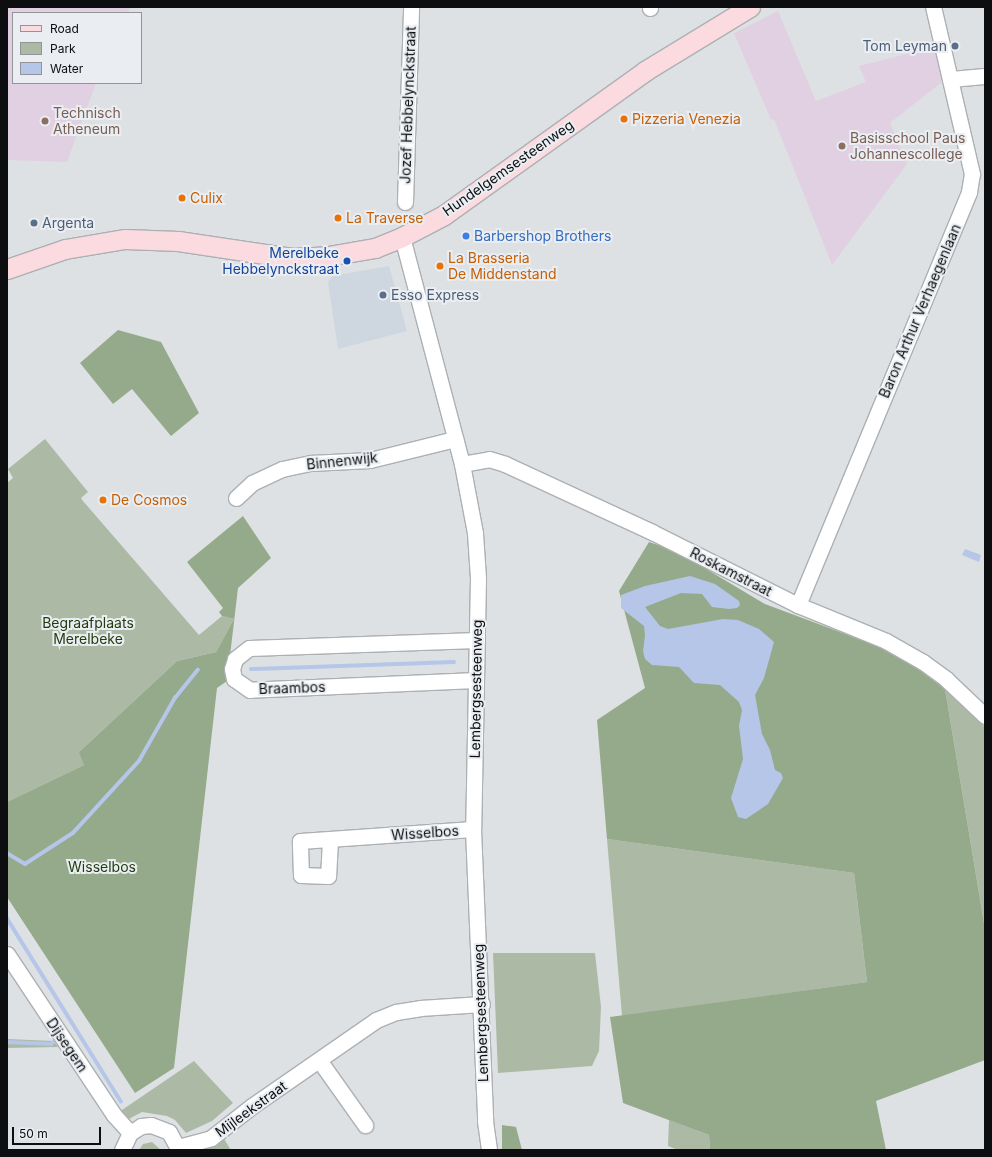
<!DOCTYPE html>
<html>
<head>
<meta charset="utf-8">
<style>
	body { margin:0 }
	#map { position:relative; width:992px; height:1157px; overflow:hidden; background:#dde1e4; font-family:Inter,sans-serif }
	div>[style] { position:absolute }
	.built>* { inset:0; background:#ced7e0 }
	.education>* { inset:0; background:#e1d0e2 }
	.green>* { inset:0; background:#acbaa5 }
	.forest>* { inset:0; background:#95aa8a }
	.water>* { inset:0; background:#b5c6e8 }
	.stream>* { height:3.5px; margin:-1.75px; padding:0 1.75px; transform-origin:1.75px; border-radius:1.75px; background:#b5c6e8 }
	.roads { filter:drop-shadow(1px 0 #acb0b3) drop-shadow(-1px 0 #acb0b3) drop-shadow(0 1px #acb0b3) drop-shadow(0 -1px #acb0b3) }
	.minor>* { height:15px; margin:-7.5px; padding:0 7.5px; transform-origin:7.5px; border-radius:7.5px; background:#fff }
	.major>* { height:19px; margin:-9.5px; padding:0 9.5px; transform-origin:9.5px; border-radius:9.5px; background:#fbdae0 }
	.dots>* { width:11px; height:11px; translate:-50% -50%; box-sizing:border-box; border:2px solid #eaeef2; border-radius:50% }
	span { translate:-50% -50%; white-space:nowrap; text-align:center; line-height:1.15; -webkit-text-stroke:4px #eaeef2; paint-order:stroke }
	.service-label { font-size:14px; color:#4e5e75 }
	.right { translate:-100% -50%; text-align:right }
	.left { translate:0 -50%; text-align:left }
	.street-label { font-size:14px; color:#0d0e10 }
	.education-label { font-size:14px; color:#785e54 }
	.food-label { font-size:14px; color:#c56008 }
	.shop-label { font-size:14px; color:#366cbe }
	.transit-label { font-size:14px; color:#164399 }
	.park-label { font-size:14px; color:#213d0d }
	.frame { position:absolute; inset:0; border:8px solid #0d0e10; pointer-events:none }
	.legend { position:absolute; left:12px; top:12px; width:130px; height:72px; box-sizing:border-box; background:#eaeef2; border:1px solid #929498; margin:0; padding:5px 7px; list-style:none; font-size:12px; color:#0d0e10 }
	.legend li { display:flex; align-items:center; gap:8px; height:20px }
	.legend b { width:20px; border:1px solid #929498 }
	.scale { position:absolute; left:12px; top:1127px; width:89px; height:18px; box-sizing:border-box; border:2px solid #0d0e10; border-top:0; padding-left:5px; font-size:12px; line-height:14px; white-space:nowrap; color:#0d0e10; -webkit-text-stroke:3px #eaeef2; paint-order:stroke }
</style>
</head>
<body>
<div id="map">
	<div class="built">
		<div style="clip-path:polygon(389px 266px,407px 331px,338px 349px,328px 282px,332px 276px)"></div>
	</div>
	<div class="education">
		<div style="clip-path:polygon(7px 7px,131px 7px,127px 13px,13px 13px,13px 83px,96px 83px,67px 162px,7px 160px)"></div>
		<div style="clip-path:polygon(778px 11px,816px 101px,866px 82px,859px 66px,934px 47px,942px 82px,890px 123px,907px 164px,832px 265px,774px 119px,771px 120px,734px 33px)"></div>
	</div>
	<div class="green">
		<div style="clip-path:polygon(45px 439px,88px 492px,81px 498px,83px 501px,199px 635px,222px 616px,234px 619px,216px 652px,177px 661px,80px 751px,84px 765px,7px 802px,7px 483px,13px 478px,8px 469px)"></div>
		<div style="clip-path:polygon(945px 689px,985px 727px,985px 929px)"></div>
		<div style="clip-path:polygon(607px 839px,854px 873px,867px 982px,622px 1016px)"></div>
		<div style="clip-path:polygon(493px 953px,595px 953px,601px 1007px,599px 1051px,592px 1066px,498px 1073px)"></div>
		<div style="clip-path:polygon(7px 1039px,54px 1041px,58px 1047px,7px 1048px)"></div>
		<div style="clip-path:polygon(194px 1061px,233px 1103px,212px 1121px,186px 1133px,175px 1120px,167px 1116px,142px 1112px,127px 1120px,119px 1112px)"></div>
		<div style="clip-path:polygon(669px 1120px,709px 1135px,710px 1150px,678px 1150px,668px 1146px)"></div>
		<div style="clip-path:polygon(224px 1139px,231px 1150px,193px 1150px)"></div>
		<div style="clip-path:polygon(152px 1142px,161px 1150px,139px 1150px,143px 1144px)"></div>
	</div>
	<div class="forest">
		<div style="clip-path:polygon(118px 330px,161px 342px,199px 413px,171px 436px,132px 389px,113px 404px,80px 363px)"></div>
		<div style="clip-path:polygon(243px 516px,271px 558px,238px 588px,227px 681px,217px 688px,174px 1068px,135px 1093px,7px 897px,7px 802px,84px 765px,79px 752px,177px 661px,216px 652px,234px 619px,222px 616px,219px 612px,223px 608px,187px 562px)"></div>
		<div style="clip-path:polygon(649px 542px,676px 551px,765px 604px,880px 647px,917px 668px,945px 689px,985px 929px,985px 1060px,876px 1101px,886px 1150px,710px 1150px,709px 1135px,623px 1103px,610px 1017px,867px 982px,854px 873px,607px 839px,597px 720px,645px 688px,619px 591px)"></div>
		<div style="clip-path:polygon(502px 1125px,516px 1127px,522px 1150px,502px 1150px)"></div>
	</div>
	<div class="water">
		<div style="clip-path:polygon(965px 549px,981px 555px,979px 562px,962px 555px)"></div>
		<div style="clip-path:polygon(690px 576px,715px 584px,739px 601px,740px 605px,737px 608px,729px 609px,712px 607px,702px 594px,681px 593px,645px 607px,660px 626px,668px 629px,723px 619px,738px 620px,759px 629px,774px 642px,764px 678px,755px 695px,762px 734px,770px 750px,775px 770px,781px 773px,783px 778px,768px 804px,746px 819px,738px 817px,731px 798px,743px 759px,739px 726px,742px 710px,739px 702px,720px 685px,694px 683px,679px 667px,652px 665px,645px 659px,643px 651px,645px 635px,644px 626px,621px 608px,621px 595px,645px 586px)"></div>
	</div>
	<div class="stream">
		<div style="left:251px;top:669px;width:203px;rotate:-2deg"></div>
		<div style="left:7px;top:853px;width:21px;rotate:31deg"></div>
		<div style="left:25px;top:864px;width:57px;rotate:-32.9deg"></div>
		<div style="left:73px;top:833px;width:98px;rotate:-47.5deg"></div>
		<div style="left:139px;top:761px;width:73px;rotate:-60.3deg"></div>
		<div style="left:175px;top:698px;width:36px;rotate:-51deg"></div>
		<div style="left:7px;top:918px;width:216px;rotate:58.1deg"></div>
		<div style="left:7px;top:1042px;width:44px;rotate:2.6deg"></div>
		<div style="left:51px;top:1044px;width:8px;rotate:-40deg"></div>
	</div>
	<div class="roads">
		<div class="minor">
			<div style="left:650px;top:8px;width:1px;rotate:-90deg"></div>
			<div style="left:950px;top:79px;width:35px;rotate:-5deg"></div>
			<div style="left:405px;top:202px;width:195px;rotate:-88.2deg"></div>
			<div style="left:402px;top:237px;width:235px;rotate:75.2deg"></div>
			<div style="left:462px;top:464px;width:70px;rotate:79.3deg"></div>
			<div style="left:475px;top:533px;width:45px;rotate:86.2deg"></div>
			<div style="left:478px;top:578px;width:251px;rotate:91.1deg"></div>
			<div style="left:473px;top:829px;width:292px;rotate:87.6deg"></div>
			<div style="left:485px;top:1121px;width:29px;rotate:82deg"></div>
			<div style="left:462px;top:464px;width:27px;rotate:-10deg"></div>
			<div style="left:489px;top:459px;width:17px;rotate:17deg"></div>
			<div style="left:505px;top:464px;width:162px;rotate:24.8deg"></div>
			<div style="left:652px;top:532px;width:163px;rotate:26.6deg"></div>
			<div style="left:798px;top:605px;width:95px;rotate:22.2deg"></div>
			<div style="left:886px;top:641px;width:43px;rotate:29.6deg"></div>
			<div style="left:923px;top:662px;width:29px;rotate:36deg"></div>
			<div style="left:946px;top:679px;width:54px;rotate:43.5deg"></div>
			<div style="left:236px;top:498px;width:22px;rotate:-43deg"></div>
			<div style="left:252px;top:483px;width:33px;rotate:-25deg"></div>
			<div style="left:282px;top:469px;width:30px;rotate:-12deg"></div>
			<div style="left:311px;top:463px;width:59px;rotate:-2.9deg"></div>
			<div style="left:370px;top:460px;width:88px;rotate:-13.9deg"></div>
			<div style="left:798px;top:605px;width:447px;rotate:-67.5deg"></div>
			<div style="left:969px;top:192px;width:18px;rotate:-81deg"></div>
			<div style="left:972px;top:174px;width:171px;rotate:-103.1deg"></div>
			<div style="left:476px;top:680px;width:226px;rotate:177.5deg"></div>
			<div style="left:250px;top:690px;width:19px;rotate:-145deg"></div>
			<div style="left:234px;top:679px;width:10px;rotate:-101deg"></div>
			<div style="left:232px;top:669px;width:10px;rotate:-73deg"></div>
			<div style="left:235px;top:659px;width:18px;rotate:-38deg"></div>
			<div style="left:249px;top:648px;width:228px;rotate:-2deg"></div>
			<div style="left:330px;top:840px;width:36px;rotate:93deg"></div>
			<div style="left:328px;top:876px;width:27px;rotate:-178deg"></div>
			<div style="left:301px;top:875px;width:34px;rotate:-92deg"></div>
			<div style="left:300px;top:841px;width:173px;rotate:-4deg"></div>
			<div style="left:7px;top:954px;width:193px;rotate:56.4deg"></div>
			<div style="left:114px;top:1115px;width:24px;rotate:48deg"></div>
			<div style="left:319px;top:1060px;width:80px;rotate:54.7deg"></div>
			<div style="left:178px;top:1147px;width:34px;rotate:-15deg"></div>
			<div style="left:211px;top:1138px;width:52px;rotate:-38deg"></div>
			<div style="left:252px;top:1106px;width:151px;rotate:-34.7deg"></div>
			<div style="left:376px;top:1020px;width:22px;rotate:-22deg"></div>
			<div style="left:396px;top:1012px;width:24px;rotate:-9deg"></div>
			<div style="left:420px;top:1008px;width:62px;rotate:-3.7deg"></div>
			<div style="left:122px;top:1150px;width:19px;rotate:-65deg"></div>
			<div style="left:130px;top:1133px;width:13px;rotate:-32deg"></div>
			<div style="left:141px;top:1126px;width:10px;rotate:-6deg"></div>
			<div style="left:151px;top:1125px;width:19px;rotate:21deg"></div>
			<div style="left:169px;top:1132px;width:21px;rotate:61deg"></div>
		</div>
		<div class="major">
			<div style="left:7px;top:269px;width:61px;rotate:-19deg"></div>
			<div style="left:65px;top:249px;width:61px;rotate:-9.5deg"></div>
			<div style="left:125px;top:239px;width:53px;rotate:2.2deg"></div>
			<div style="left:178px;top:241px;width:115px;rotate:8.5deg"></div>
			<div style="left:292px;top:258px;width:36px;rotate:-3deg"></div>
			<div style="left:328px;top:256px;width:48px;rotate:-9.7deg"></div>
			<div style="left:375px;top:248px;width:29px;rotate:-22deg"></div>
			<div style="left:402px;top:237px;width:47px;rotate:-27.6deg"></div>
			<div style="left:444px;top:215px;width:247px;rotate:-35.6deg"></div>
			<div style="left:645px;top:71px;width:123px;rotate:-31.4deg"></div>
		</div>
	</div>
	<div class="dots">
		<div style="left:955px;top:46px;background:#5c6f8a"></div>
		<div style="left:624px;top:119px;background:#e8710a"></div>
		<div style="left:45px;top:121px;background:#8d6e63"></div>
		<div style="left:842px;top:146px;background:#8d6e63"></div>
		<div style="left:182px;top:198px;background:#e8710a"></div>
		<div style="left:338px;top:218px;background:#e8710a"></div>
		<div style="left:34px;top:223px;background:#5c6f8a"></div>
		<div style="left:466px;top:236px;background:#3f7fe0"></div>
		<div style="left:347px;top:261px;background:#1a4fb4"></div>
		<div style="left:440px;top:266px;background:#e8710a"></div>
		<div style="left:383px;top:295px;background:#5c6f8a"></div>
		<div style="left:103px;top:500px;background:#e8710a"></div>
	</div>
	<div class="service-label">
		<span class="right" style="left:947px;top:46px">Tom Leyman</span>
		<span class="left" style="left:42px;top:223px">Argenta</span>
		<span class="left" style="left:391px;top:295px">Esso Express</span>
	</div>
	<div class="street-label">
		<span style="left:408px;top:105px;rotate:-88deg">Jozef Hebbelynckstraat</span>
		<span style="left:508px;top:168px;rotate:-35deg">Hundelgemsesteenweg</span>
		<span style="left:920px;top:311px;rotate:-67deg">Baron Arthur Verhaegenlaan</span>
		<span style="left:342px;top:461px;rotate:-6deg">Binnenwijk</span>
		<span style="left:731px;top:572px;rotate:27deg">Roskamstraat</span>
		<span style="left:292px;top:688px;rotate:-2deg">Braambos</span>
		<span style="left:476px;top:689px;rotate:-89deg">Lembergsesteenweg</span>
		<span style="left:425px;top:833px;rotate:-4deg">Wisselbos</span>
		<span style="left:481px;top:1013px;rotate:-92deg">Lembergsesteenweg</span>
		<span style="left:67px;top:1045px;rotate:56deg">Dijsegem</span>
		<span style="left:251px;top:1109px;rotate:-36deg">Mijleekstraat</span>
	</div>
	<div class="education-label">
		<span class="left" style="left:53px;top:121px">Technisch<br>Atheneum</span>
		<span class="left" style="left:850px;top:146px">Basisschool Paus<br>Johannescollege</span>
	</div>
	<div class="food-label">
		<span class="left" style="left:632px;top:119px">Pizzeria Venezia</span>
		<span class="left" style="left:190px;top:198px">Culix</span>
		<span class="left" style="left:346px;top:218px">La Traverse</span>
		<span class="left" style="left:448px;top:266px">La Brasseria<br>De Middenstand</span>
		<span class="left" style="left:111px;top:500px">De Cosmos</span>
	</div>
	<div class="shop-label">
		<span class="left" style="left:474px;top:236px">Barbershop Brothers</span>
	</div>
	<div class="transit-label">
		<span class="right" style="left:339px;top:261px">Merelbeke<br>Hebbelynckstraat</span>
	</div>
	<div class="park-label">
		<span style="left:88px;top:631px">Begraafplaats<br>Merelbeke</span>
		<span style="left:102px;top:867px">Wisselbos</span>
	</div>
	<div class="frame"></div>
	<ul class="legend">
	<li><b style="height:5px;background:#fbdae0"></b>Road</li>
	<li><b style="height:11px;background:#acbaa5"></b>Park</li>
	<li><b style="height:11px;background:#b5c6e8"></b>Water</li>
	</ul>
	<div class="scale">50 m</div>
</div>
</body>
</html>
